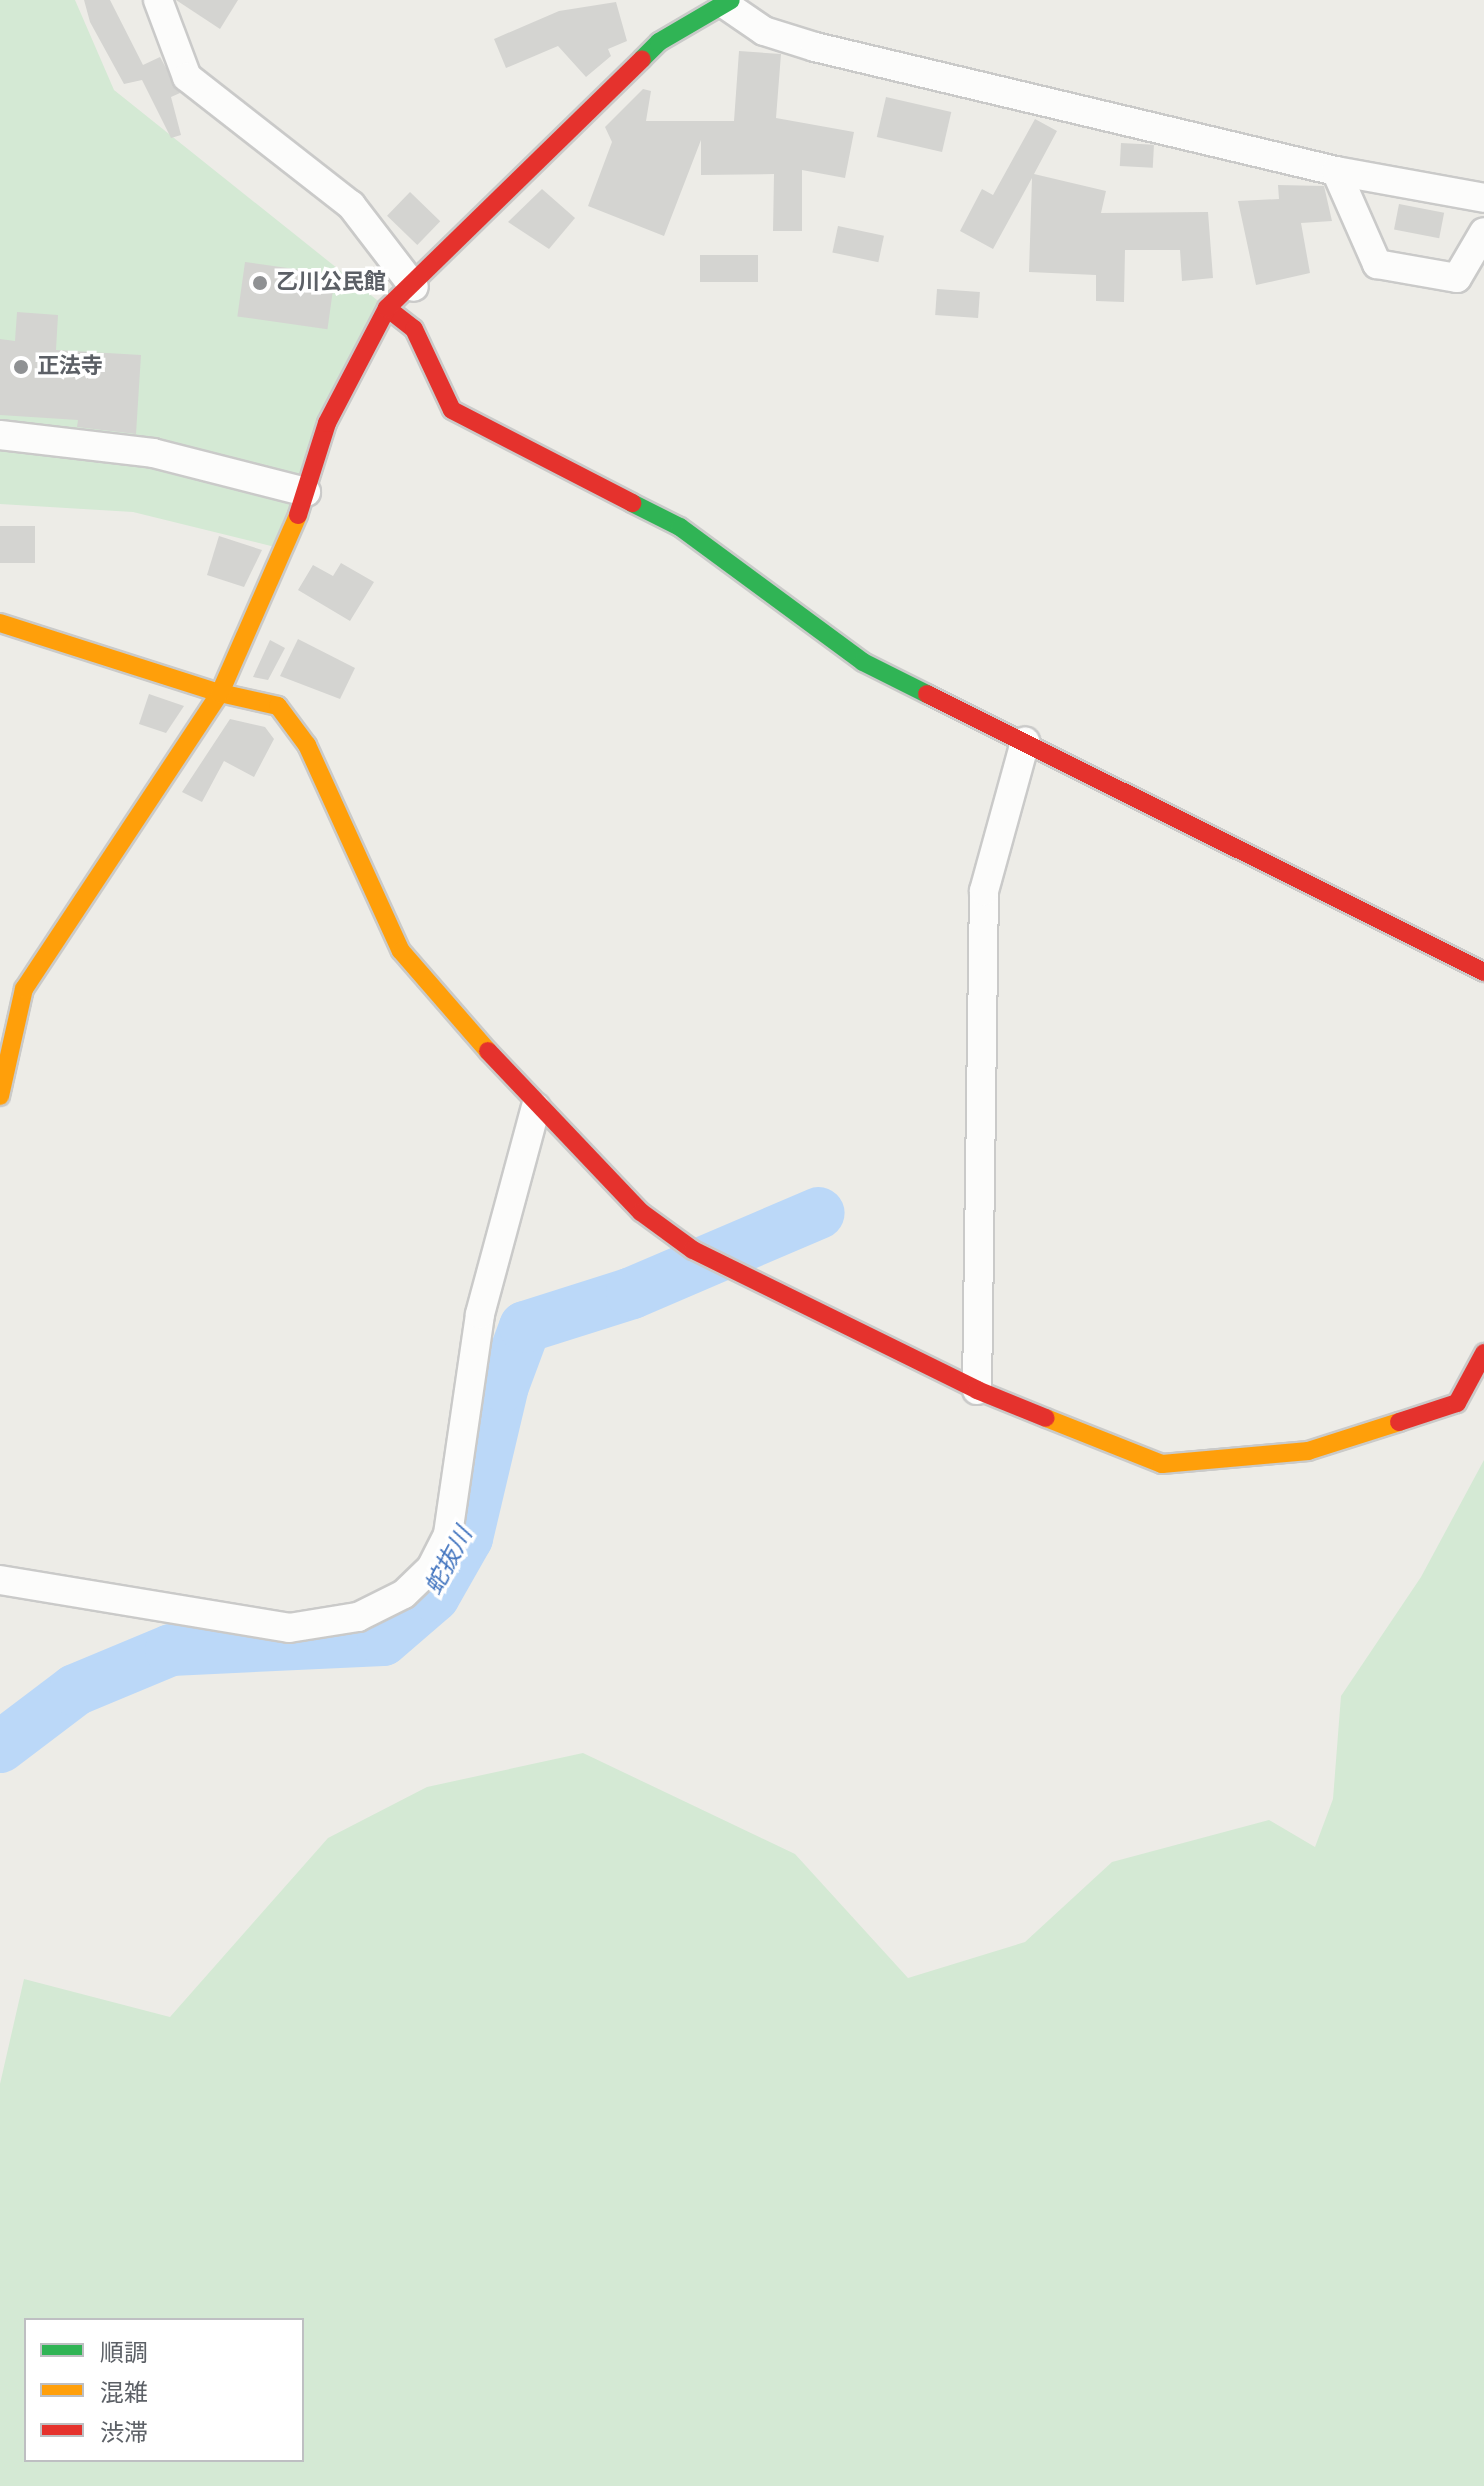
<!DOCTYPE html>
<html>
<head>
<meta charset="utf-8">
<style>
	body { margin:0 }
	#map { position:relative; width:1484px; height:2486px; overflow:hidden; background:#edece7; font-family:"Sofia Sans Condensed","Noto Sans JP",sans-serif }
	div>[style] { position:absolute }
	.green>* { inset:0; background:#d4e9d4 }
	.river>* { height:52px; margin:-26px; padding:0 26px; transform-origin:26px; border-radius:26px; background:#bbd8f8 }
	.building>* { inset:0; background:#d4d4d1; transform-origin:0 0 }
	.roads { filter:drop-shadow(2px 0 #cacac9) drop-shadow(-2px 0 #cacac9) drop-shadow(0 2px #cacac9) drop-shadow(0 -2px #cacac9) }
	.street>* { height:28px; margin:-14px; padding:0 14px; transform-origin:14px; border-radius:14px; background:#fcfcfb }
	.fast>* { height:18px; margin:-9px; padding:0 9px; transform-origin:9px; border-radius:9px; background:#30b455 }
	.slow>* { height:18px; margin:-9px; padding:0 9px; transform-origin:9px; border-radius:9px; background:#ff9f0a }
	.jam>* { height:18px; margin:-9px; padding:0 9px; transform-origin:9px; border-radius:9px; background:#e5322d }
	.dots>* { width:22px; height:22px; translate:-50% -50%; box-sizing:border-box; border:4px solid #fff; border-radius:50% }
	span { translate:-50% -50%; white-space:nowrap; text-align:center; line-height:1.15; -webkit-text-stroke:7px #fff; paint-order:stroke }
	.poi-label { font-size:22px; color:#5c6066; font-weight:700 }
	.left { translate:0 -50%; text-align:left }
	.water-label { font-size:24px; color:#4073be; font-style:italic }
	.legend { position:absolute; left:24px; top:2318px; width:280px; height:144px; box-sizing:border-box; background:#fff; border:2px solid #bebfc2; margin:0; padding:10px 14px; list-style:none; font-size:24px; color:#5c6066 }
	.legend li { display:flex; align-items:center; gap:16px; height:40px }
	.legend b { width:40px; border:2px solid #bebfc2 }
</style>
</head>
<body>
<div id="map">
	<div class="green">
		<div style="clip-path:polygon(0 0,75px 0,114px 90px,387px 308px,287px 550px,133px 512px,0 504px)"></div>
		<div style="clip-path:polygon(evenodd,1484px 1460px,1484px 2486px,0 2486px,0 2084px,24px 1979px,170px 2017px,328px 1838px,427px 1787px,583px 1753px,795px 1854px,908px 1978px,1025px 1942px,1112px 1862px,1269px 1820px,1315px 1847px,1333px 1799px,1341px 1696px,1421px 1577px,1484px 1460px,302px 2320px,302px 2460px,26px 2460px,26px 2320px,302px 2320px)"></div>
	</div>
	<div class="river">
		<div style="left:0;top:1747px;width:94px;rotate:-37.2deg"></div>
		<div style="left:75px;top:1690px;width:104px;rotate:-22.6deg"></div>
		<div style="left:171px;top:1650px;width:212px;rotate:-2.7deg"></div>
		<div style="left:383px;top:1640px;width:67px;rotate:-40.8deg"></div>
		<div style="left:434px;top:1596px;width:67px;rotate:-60.4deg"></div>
		<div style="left:467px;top:1538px;width:156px;rotate:-76.7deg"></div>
		<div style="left:503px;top:1386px;width:63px;rotate:-69.6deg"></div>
		<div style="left:525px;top:1327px;width:112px;rotate:-17.6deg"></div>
		<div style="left:632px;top:1293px;width:203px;rotate:-23.2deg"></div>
	</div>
	<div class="building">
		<div style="clip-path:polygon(84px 0,110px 0,143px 65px,160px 57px,180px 93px,171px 97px,181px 135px,171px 138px,142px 80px,124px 84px,90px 22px)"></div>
		<div style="clip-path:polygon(176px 0,238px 0,220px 29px)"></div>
		<div style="clip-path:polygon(616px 2px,627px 41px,608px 49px,611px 56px,586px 77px,558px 46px,506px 68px,494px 39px,559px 11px)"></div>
		<div style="clip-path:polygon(739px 51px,781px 54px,776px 118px,854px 132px,845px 178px,802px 170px,802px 231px,773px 231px,774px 174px,701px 175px,701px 140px,664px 236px,588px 206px,612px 142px,605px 127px,643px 89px,651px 91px,646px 121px,734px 121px)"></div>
		<div style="left:886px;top:97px;width:67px;height:41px;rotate:13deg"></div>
		<div style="clip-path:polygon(1035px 119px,1057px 131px,1034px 174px,1106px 191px,1101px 213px,1208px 212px,1213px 278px,1182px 281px,1180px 250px,1125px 250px,1124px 302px,1096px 301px,1096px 275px,1029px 272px,1032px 178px,993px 249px,960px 231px,982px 189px,993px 195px)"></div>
		<div style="left:1121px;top:143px;width:33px;height:23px;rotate:3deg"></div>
		<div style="clip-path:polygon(1278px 185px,1324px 186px,1332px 221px,1301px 223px,1310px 273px,1256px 285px,1238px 201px,1279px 199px)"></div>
		<div style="clip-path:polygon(542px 189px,575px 218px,549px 249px,508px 222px)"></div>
		<div style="left:410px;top:192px;width:42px;height:33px;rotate:44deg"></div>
		<div style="left:1399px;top:204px;width:46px;height:26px;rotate:11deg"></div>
		<div style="left:838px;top:226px;width:47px;height:27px;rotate:12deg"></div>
		<div style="left:758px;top:255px;width:27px;height:58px;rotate:90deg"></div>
		<div style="left:245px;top:262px;width:91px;height:55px;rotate:8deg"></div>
		<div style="left:937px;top:289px;width:43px;height:26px;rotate:4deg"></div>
		<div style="clip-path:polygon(17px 312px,58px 315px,56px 350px,141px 355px,136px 434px,77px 427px,78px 420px,0 415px,0 339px,15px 341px)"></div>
		<div style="left:0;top:526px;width:35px;height:37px"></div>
		<div style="clip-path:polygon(219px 536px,262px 550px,244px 587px,207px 575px)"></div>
		<div style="clip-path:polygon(341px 563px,374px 582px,350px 621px,298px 590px,313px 565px,333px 576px)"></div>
		<div style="clip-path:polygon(298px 639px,355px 668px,340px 699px,280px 676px)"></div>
		<div style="clip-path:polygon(270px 640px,285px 648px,268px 680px,253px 677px)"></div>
		<div style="clip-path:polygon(149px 694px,184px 706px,166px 733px,139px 724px)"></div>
		<div style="clip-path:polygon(230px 719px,265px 727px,274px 739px,254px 777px,224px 761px,202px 802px,182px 792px)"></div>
	</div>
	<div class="roads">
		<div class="street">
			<div style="left:158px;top:0;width:82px;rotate:69.4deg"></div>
			<div style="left:187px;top:77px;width:208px;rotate:38deg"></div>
			<div style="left:351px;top:205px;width:103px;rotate:52.5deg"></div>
			<div style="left:726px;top:5px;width:46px;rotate:34.4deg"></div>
			<div style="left:764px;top:31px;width:53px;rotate:17.4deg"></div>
			<div style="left:815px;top:47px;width:536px;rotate:13.39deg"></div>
			<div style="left:1336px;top:171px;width:150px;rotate:10.3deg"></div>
			<div style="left:1336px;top:171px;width:102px;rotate:66.2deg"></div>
			<div style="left:1377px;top:264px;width:81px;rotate:9.9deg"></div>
			<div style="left:1457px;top:278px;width:53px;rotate:-59.6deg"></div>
			<div style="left:0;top:435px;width:154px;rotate:6.7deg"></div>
			<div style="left:153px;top:453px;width:158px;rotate:14.3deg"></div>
			<div style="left:977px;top:1390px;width:499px;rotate:-89.2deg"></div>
			<div style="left:984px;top:891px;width:155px;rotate:-74.6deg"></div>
			<div style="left:0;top:1580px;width:293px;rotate:9.4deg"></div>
			<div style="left:289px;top:1628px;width:70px;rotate:-9.1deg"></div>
			<div style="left:358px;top:1617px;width:51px;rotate:-26.6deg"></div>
			<div style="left:404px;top:1594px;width:37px;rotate:-44deg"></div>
			<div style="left:431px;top:1568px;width:38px;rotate:-63deg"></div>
			<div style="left:448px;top:1534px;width:222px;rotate:-81.7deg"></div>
			<div style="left:480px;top:1314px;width:214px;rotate:-74.9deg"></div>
		</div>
		<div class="fast">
			<div style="left:642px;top:59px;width:24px;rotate:-45deg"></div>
			<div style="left:659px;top:42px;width:83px;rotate:-30.3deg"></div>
			<div style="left:632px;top:503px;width:54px;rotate:26.6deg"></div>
			<div style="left:680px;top:527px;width:227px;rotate:36.4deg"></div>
			<div style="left:863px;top:662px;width:72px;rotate:26.6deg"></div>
		</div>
		<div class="slow">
			<div style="left:0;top:623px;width:231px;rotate:17.7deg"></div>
			<div style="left:220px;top:693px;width:59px;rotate:12.6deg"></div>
			<div style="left:278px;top:706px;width:49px;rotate:53.4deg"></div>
			<div style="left:307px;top:745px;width:226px;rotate:65.5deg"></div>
			<div style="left:401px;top:951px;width:133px;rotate:49deg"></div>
			<div style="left:0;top:1096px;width:110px;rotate:-77.4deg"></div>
			<div style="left:24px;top:989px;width:355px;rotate:-56.5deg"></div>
			<div style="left:220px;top:693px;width:194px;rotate:-66.3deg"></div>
			<div style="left:1046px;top:1418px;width:125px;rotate:21.6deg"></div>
			<div style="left:1162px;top:1464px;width:147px;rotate:-5.1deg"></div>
			<div style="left:1308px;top:1451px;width:96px;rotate:-17.7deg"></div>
		</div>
		<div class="jam">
			<div style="left:387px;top:308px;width:34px;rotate:38deg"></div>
			<div style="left:414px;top:329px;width:89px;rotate:64.9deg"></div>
			<div style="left:452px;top:410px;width:203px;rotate:27.3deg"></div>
			<div style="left:298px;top:515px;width:96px;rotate:-72.5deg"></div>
			<div style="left:327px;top:423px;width:130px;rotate:-62.4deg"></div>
			<div style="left:387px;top:308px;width:356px;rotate:-44.3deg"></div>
			<div style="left:927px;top:694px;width:623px;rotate:26.52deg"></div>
			<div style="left:488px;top:1051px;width:222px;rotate:46.5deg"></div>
			<div style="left:641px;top:1212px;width:64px;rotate:36.2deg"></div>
			<div style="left:693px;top:1250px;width:317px;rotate:26.2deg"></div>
			<div style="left:977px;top:1390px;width:74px;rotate:22.1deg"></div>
			<div style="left:1399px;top:1422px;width:61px;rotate:-18.1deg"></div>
			<div style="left:1457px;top:1403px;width:57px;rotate:-61.6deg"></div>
		</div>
	</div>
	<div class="dots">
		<div style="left:260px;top:283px;background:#8f9193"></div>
		<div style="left:21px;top:367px;background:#8f9193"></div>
	</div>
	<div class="poi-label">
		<span class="left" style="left:276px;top:283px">乙川公民館</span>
		<span class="left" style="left:37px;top:367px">正法寺</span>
	</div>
	<div class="water-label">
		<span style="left:449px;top:1561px;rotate:-62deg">蛇抜川</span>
	</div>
	<ul class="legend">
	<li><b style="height:10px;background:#30b455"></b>順調</li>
	<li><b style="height:10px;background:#ff9f0a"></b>混雑</li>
	<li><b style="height:10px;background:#e5322d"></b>渋滞</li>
	</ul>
</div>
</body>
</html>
